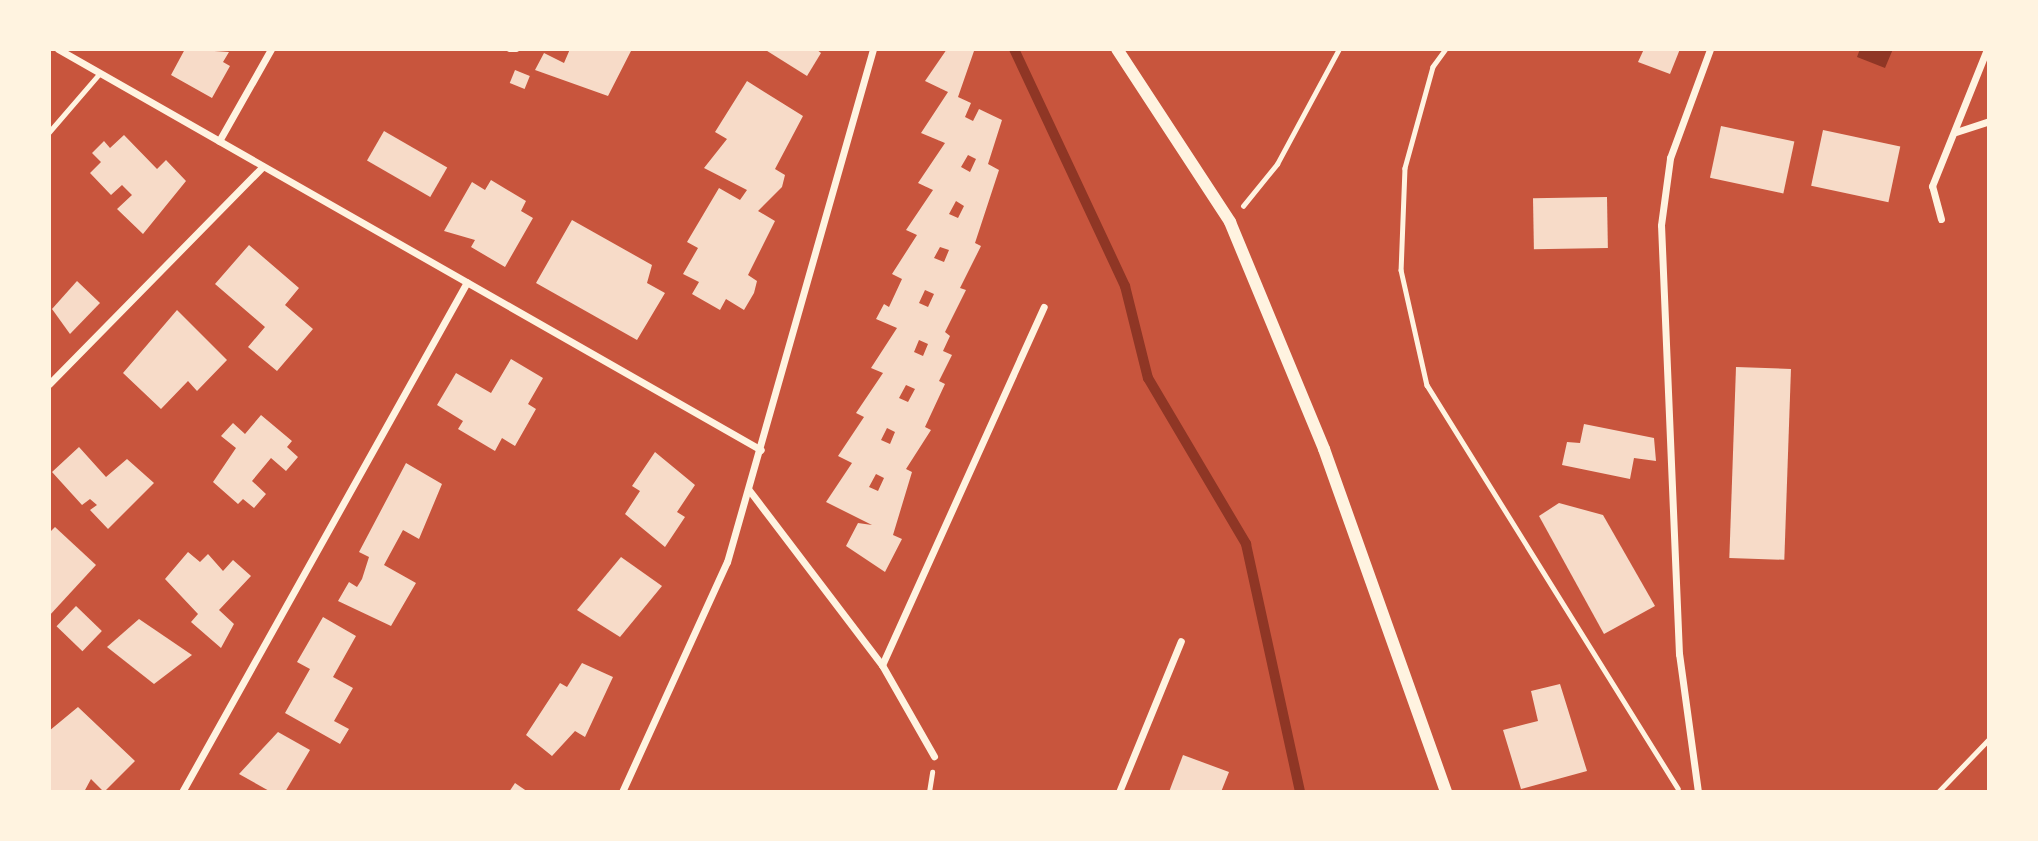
<!DOCTYPE html>
<html>
<head>
<meta charset="utf-8">
<style>
	body { margin:0 }
	#map { position:relative; width:2038px; height:841px; overflow:hidden; background:#c8553d; font-family:Signika,sans-serif }
	div>[style] { position:absolute }
	.water>* { inset:0; background:#8f3625 }
	.stream>* { height:10px; margin:-5px; padding:0 5px; transform-origin:5px; border-radius:5px; background:#8f3625 }
	.building>* { inset:0; background:#f7dbc8; transform-origin:0 0 }
	.path>* { height:4.5px; margin:-2.25px; padding:0 2.25px; transform-origin:2.25px; border-radius:2.25px; background:#fff3e0 }
	.service>* { height:5px; margin:-2.5px; padding:0 2.5px; transform-origin:2.5px; border-radius:2.5px; background:#fff3e0 }
	.minor>* { height:7px; margin:-3.5px; padding:0 3.5px; transform-origin:3.5px; border-radius:3.5px; background:#fff3e0 }
	.tertiary>* { height:12px; margin:-6px; padding:0 6px; transform-origin:6px; border-radius:6px; background:#fff3e0 }
	span { translate:-50% -50%; white-space:nowrap; text-align:center; line-height:1.15; -webkit-text-stroke:5px #fff3e0; paint-order:stroke }
	.frame { position:absolute; inset:0; border:51px solid #fff3e0; pointer-events:none }
</style>
</head>
<body>
<div id="map">
	<div class="water">
		<div style="clip-path:polygon(1860px 49px,1893px 49px,1885px 68px,1857px 57px)"></div>
	</div>
	<div class="stream">
		<div style="left:1014px;top:49px;width:262px;rotate:64.9deg"></div>
		<div style="left:1125px;top:286px;width:95px;rotate:76deg"></div>
		<div style="left:1148px;top:378px;width:193px;rotate:59.4deg"></div>
		<div style="left:1246px;top:544px;width:254px;rotate:77.7deg"></div>
	</div>
	<div class="building">
		<div style="clip-path:polygon(185px 49px,229px 52px,223px 62px,230px 66px,212px 98px,171px 75px)"></div>
		<div style="clip-path:polygon(570px 49px,632px 49px,608px 96px,535px 70px,544px 53px,564px 63px)"></div>
		<div style="clip-path:polygon(764px 49px,816px 49px,821px 53px,807px 76px)"></div>
		<div style="clip-path:polygon(evenodd,947px 49px,974px 51px,958px 97px,971px 103px,965px 117px,973px 121px,979px 109px,1002px 120px,988px 164px,999px 170px,975px 243px,981px 246px,960px 288px,966px 290px,945px 332px,950px 336px,943px 351px,952px 355px,939px 381px,945px 384px,925px 427px,931px 430px,906px 469px,912px 472px,893px 535px,902px 539px,885px 572px,846px 546px,858px 523px,872px 525px,826px 502px,852px 463px,838px 456px,864px 417px,856px 413px,883px 373px,871px 368px,897px 328px,876px 319px,884px 304px,889px 307px,902px 279px,892px 274px,917px 235px,906px 230px,933px 190px,918px 183px,945px 143px,921px 133px,948px 92px,925px 81px,947px 49px,968px 155px,976px 159px,970px 172px,961px 167px,968px 155px,947px 49px,956px 201px,964px 206px,958px 218px,949px 214px,956px 201px,947px 49px,940px 247px,949px 250px,944px 262px,934px 258px,940px 247px,947px 49px,925px 290px,934px 294px,928px 307px,919px 303px,925px 290px,947px 49px,919px 340px,928px 344px,923px 356px,914px 352px,919px 340px,947px 49px,906px 385px,915px 389px,908px 402px,899px 398px,906px 385px,947px 49px,887px 428px,895px 432px,890px 444px,881px 440px,887px 428px,947px 49px,876px 474px,884px 478px,878px 491px,869px 487px,876px 474px)"></div>
		<div style="clip-path:polygon(1644px 49px,1680px 49px,1670px 74px,1638px 62px)"></div>
		<div style="left:515px;top:70px;width:16px;height:14px;rotate:22deg"></div>
		<div style="clip-path:polygon(747px 81px,803px 116px,775px 169px,785px 175px,782px 187px,758px 211px,775px 221px,748px 275px,757px 281px,754px 293px,744px 310px,726px 299px,720px 310px,692px 294px,699px 282px,683px 274px,698px 248px,687px 242px,719px 188px,740px 200px,747px 190px,704px 168px,727px 139px,715px 132px)"></div>
		<div style="left:1721px;top:126px;width:75px;height:53px;rotate:12deg"></div>
		<div style="left:1823px;top:130px;width:79px;height:57px;rotate:12deg"></div>
		<div style="left:384px;top:131px;width:73px;height:34px;rotate:30deg"></div>
		<div style="clip-path:polygon(124px 135px,157px 169px,166px 160px,186px 181px,143px 234px,117px 209px,132px 195px,122px 185px,111px 195px,90px 173px,101px 162px,92px 153px,104px 141px,110px 148px)"></div>
		<div style="clip-path:polygon(491px 180px,526px 201px,521px 211px,533px 218px,505px 267px,471px 247px,475px 240px,444px 231px,472px 182px,485px 190px)"></div>
		<div style="left:1607px;top:197px;width:51px;height:74px;rotate:89deg"></div>
		<div style="clip-path:polygon(572px 220px,652px 265px,647px 283px,665px 293px,637px 340px,536px 283px)"></div>
		<div style="clip-path:polygon(249px 245px,299px 288px,285px 305px,313px 329px,277px 371px,248px 347px,265px 327px,215px 284px)"></div>
		<div style="clip-path:polygon(77px 281px,100px 303px,70px 334px,52px 309px)"></div>
		<div style="clip-path:polygon(177px 310px,227px 360px,197px 391px,188px 381px,161px 409px,123px 373px)"></div>
		<div style="clip-path:polygon(511px 359px,543px 378px,528px 404px,536px 409px,515px 446px,502px 438px,495px 451px,458px 429px,463px 421px,437px 405px,456px 373px,491px 393px)"></div>
		<div style="left:1736px;top:367px;width:55px;height:191px;rotate:2deg"></div>
		<div style="clip-path:polygon(261px 415px,292px 441px,287px 447px,298px 457px,286px 471px,271px 458px,252px 481px,266px 494px,254px 508px,243px 499px,238px 504px,213px 482px,236px 448px,221px 436px,233px 423px,245px 434px)"></div>
		<div style="clip-path:polygon(1584px 424px,1654px 438px,1656px 461px,1634px 458px,1630px 479px,1562px 465px,1567px 442px,1580px 443px)"></div>
		<div style="clip-path:polygon(79px 447px,106px 477px,127px 459px,154px 483px,108px 529px,90px 510px,97px 505px,90px 499px,82px 505px,52px 472px)"></div>
		<div style="clip-path:polygon(655px 452px,695px 485px,677px 512px,685px 517px,665px 547px,625px 514px,640px 491px,632px 486px)"></div>
		<div style="clip-path:polygon(406px 463px,442px 484px,419px 539px,403px 530px,384px 565px,416px 583px,391px 626px,338px 601px,349px 582px,357px 587px,362px 579px,369px 557px,359px 552px)"></div>
		<div style="clip-path:polygon(1559px 503px,1603px 515px,1655px 606px,1604px 634px,1539px 516px)"></div>
		<div style="clip-path:polygon(55px 527px,96px 565px,49px 616px,49px 533px)"></div>
		<div style="clip-path:polygon(188px 552px,200px 562px,208px 554px,223px 571px,233px 560px,251px 576px,219px 610px,234px 624px,221px 648px,191px 622px,198px 614px,165px 579px)"></div>
		<div style="clip-path:polygon(621px 557px,662px 586px,620px 637px,577px 610px)"></div>
		<div style="left:76px;top:606px;width:36px;height:28px;rotate:44deg"></div>
		<div style="clip-path:polygon(323px 617px,356px 636px,333px 677px,353px 688px,334px 721px,349px 729px,340px 744px,285px 713px,310px 669px,297px 662px)"></div>
		<div style="clip-path:polygon(139px 619px,192px 655px,154px 684px,107px 647px)"></div>
		<div style="clip-path:polygon(582px 663px,613px 677px,585px 737px,575px 731px,552px 756px,526px 735px,560px 683px,567px 687px)"></div>
		<div style="clip-path:polygon(1560px 684px,1587px 771px,1521px 789px,1503px 730px,1538px 721px,1531px 691px)"></div>
		<div style="clip-path:polygon(78px 707px,135px 761px,104px 792px,91px 779px,84px 792px,49px 792px,49px 731px)"></div>
		<div style="clip-path:polygon(278px 732px,310px 750px,285px 792px,271px 792px,239px 774px)"></div>
		<div style="clip-path:polygon(1183px 755px,1229px 772px,1221px 792px,1169px 792px)"></div>
		<div style="clip-path:polygon(515px 783px,528px 792px,509px 792px)"></div>
	</div>
	<div class="path">
		<div style="left:1446px;top:49px;width:22px;rotate:126deg"></div>
		<div style="left:1433px;top:67px;width:105px;rotate:105.5deg"></div>
		<div style="left:1405px;top:168px;width:102px;rotate:92.2deg"></div>
		<div style="left:1401px;top:270px;width:118px;rotate:77.3deg"></div>
		<div style="left:1427px;top:385px;width:475px;rotate:58.1deg"></div>
		<div style="left:1243px;top:206px;width:54px;rotate:-51deg"></div>
		<div style="left:1277px;top:164px;width:131px;rotate:-61.7deg"></div>
		<div style="left:929px;top:792px;width:20px;rotate:-81deg"></div>
		<div style="left:1938px;top:792px;width:74px;rotate:-46.1deg"></div>
	</div>
	<div class="service">
		<div style="left:509px;top:49px;width:7px"></div>
		<div style="left:49px;top:132px;width:78px;rotate:-49.2deg"></div>
	</div>
	<div class="minor">
		<div style="left:58px;top:49px;width:809px;rotate:29.7deg"></div>
		<div style="left:1956px;top:132px;width:35px;rotate:-18deg"></div>
		<div style="left:219px;top:141px;width:106px;rotate:-60.5deg"></div>
		<div style="left:1941px;top:219px;width:34px;rotate:-105deg"></div>
		<div style="left:1932px;top:186px;width:148px;rotate:-68.1deg"></div>
		<div style="left:49px;top:384px;width:305px;rotate:-45.5deg"></div>
		<div style="left:749px;top:490px;width:220px;rotate:52.8deg"></div>
		<div style="left:882px;top:665px;width:105px;rotate:60.3deg"></div>
		<div style="left:882px;top:665px;width:393px;rotate:-65.7deg"></div>
		<div style="left:182px;top:792px;width:584px;rotate:-60.8deg"></div>
		<div style="left:622px;top:792px;width:253px;rotate:-65.5deg"></div>
		<div style="left:727px;top:562px;width:533px;rotate:-74.11deg"></div>
		<div style="left:1119px;top:792px;width:163px;rotate:-67.7deg"></div>
		<div style="left:1698px;top:792px;width:139px;rotate:-97.8deg"></div>
		<div style="left:1679px;top:654px;width:429px;rotate:-92.4deg"></div>
		<div style="left:1661px;top:225px;width:68px;rotate:-82.3deg"></div>
		<div style="left:1670px;top:158px;width:116px;rotate:-69.8deg"></div>
	</div>
	<div class="tertiary">
		<div style="left:1117px;top:49px;width:207px;rotate:56.8deg"></div>
		<div style="left:1230px;top:222px;width:246px;rotate:67.5deg"></div>
		<div style="left:1324px;top:449px;width:364px;rotate:70.4deg"></div>
	</div>
	<div class="frame"></div>
</div>
</body>
</html>
